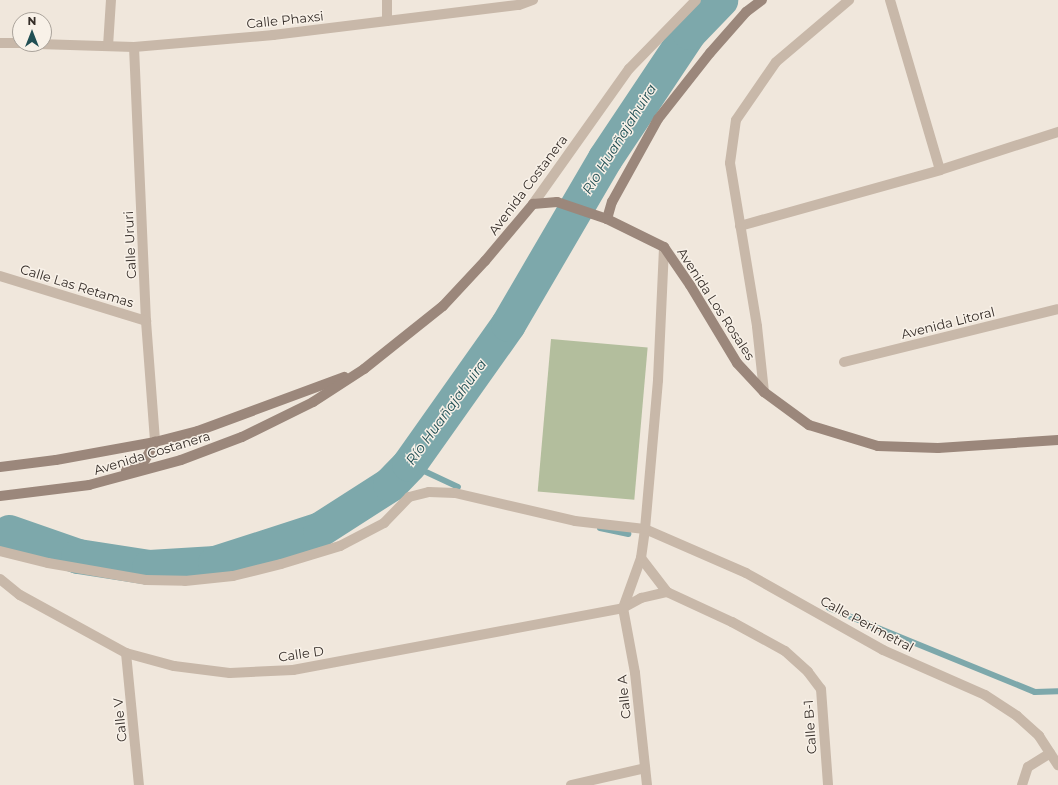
<!DOCTYPE html>
<html>
<head>
<meta charset="utf-8">
<style>
	body { margin:0 }
	#map { position:relative; width:1058px; height:785px; overflow:hidden; background:#f0e7dc; font-family:Montserrat,sans-serif }
	div>[style] { position:absolute }
	.green>* { inset:0; background:#b3be9d; transform-origin:0 0 }
	.stream>* { height:6px; margin:-3px; padding:0 3px; transform-origin:3px; border-radius:3px; background:#7da8ab }
	.river>* { height:35px; margin:-17.5px; padding:0 17.5px; transform-origin:17.5px; border-radius:17.5px; background:#7da8ab }
	.lane>* { height:10px; margin:-5px; padding:0 5px; transform-origin:5px; border-radius:5px; background:#c8b8a9 }
	.street>* { height:10px; margin:-5px; padding:0 5px; transform-origin:5px; border-radius:5px; background:#c8b8a9 }
	.secondary>* { height:10px; margin:-5px; padding:0 5px; transform-origin:5px; border-radius:5px; background:#9b877b }
	span { translate:-50% -50%; white-space:nowrap; text-align:center; line-height:1.15; -webkit-text-stroke:3px #f8f1e8; paint-order:stroke }
	.street-label { font-size:13px; color:#352d28 }
	.water-label { font-size:14px; color:#214f54; font-style:italic }
	.north { position:absolute; left:12px; top:12px; width:40px; height:40px; box-sizing:border-box; background:#f8f1e8; border:1px solid #aaa39b; border-radius:50%; rotate:0deg; font-size:11px; font-weight:700; line-height:16px; text-align:center; color:#352d28 }
	.north::after { content:''; display:block; margin:auto; width:14px; height:18px; background:#214f54; clip-path:polygon(50% 0,100% 100%,50% 72%,0 100%) }
</style>
</head>
<body>
<div id="map">
	<div class="green">
		<div style="left:551px;top:339px;width:97px;height:153px;rotate:5deg"></div>
	</div>
	<div class="stream">
		<div style="left:409px;top:464px;width:54px;rotate:25.1deg"></div>
		<div style="left:600px;top:528px;width:29px;rotate:12deg"></div>
		<div style="left:829px;top:608px;width:222px;rotate:22.2deg"></div>
		<div style="left:1035px;top:692px;width:23px;rotate:-2deg"></div>
	</div>
	<div class="river">
		<div style="left:9px;top:532px;width:73px;rotate:19.2deg"></div>
		<div style="left:78px;top:556px;width:72px;rotate:8.8deg"></div>
		<div style="left:149px;top:567px;width:66px;rotate:-3.5deg"></div>
		<div style="left:215px;top:563px;width:110px;rotate:-17.9deg"></div>
		<div style="left:320px;top:529px;width:83px;rotate:-32.7deg"></div>
		<div style="left:390px;top:484px;width:28px;rotate:-46deg"></div>
		<div style="left:409px;top:464px;width:171px;rotate:-54.7deg"></div>
		<div style="left:508px;top:324px;width:192px;rotate:-59.7deg"></div>
		<div style="left:605px;top:158px;width:151px;rotate:-56.3deg"></div>
		<div style="left:689px;top:32px;width:45px;rotate:-45.9deg"></div>
	</div>
	<div class="lane">
		<div style="left:623px;top:608px;width:66px;rotate:79.5deg"></div>
		<div style="left:635px;top:673px;width:113px;rotate:83.9deg"></div>
	</div>
	<div class="street">
		<div style="left:387px;top:0;width:21px;rotate:90deg"></div>
		<div style="left:890px;top:0;width:177px;rotate:73.6deg"></div>
		<div style="left:0;top:43px;width:20px"></div>
		<div style="left:38px;top:44px;width:96px;rotate:1.8deg"></div>
		<div style="left:134px;top:47px;width:140px;rotate:-4.9deg"></div>
		<div style="left:273px;top:35px;width:248px;rotate:-7deg"></div>
		<div style="left:519px;top:5px;width:15px;rotate:-20deg"></div>
		<div style="left:108px;top:46px;width:46px;rotate:-86.3deg"></div>
		<div style="left:134px;top:47px;width:274px;rotate:87.5deg"></div>
		<div style="left:146px;top:321px;width:121px;rotate:85.7deg"></div>
		<div style="left:533px;top:204px;width:166px;rotate:-54.6deg"></div>
		<div style="left:629px;top:69px;width:96px;rotate:-45.8deg"></div>
		<div style="left:740px;top:226px;width:208px;rotate:-15.6deg"></div>
		<div style="left:940px;top:170px;width:124px;rotate:-17.9deg"></div>
		<div style="left:0;top:276px;width:153px;rotate:17.1deg"></div>
		<div style="left:844px;top:362px;width:220px;rotate:-13.9deg"></div>
		<div style="left:764px;top:392px;width:66px;rotate:-96.1deg"></div>
		<div style="left:757px;top:326px;width:165px;rotate:-99.4deg"></div>
		<div style="left:730px;top:163px;width:43px;rotate:-82.1deg"></div>
		<div style="left:736px;top:120px;width:70px;rotate:-55.4deg"></div>
		<div style="left:776px;top:62px;width:96px;rotate:-40.3deg"></div>
		<div style="left:0;top:551px;width:49px;rotate:14deg"></div>
		<div style="left:48px;top:563px;width:99px;rotate:9.8deg"></div>
		<div style="left:146px;top:580px;width:39px;rotate:1deg"></div>
		<div style="left:185px;top:581px;width:48px;rotate:-5.9deg"></div>
		<div style="left:233px;top:576px;width:49px;rotate:-14deg"></div>
		<div style="left:281px;top:564px;width:62px;rotate:-17deg"></div>
		<div style="left:340px;top:546px;width:50px;rotate:-27.6deg"></div>
		<div style="left:384px;top:523px;width:36px;rotate:-46deg"></div>
		<div style="left:409px;top:497px;width:21px;rotate:-14deg"></div>
		<div style="left:429px;top:492px;width:26px;rotate:2deg"></div>
		<div style="left:455px;top:493px;width:123px;rotate:13.1deg"></div>
		<div style="left:575px;top:521px;width:70px;rotate:6.5deg"></div>
		<div style="left:645px;top:529px;width:110px;rotate:23.5deg"></div>
		<div style="left:746px;top:573px;width:157px;rotate:29.3deg"></div>
		<div style="left:883px;top:650px;width:111px;rotate:23.8deg"></div>
		<div style="left:985px;top:695px;width:38px;rotate:33deg"></div>
		<div style="left:1017px;top:716px;width:30px;rotate:42deg"></div>
		<div style="left:1039px;top:736px;width:35px;rotate:57deg"></div>
		<div style="left:641px;top:558px;width:43px;rotate:52.6deg"></div>
		<div style="left:0;top:579px;width:26px;rotate:39deg"></div>
		<div style="left:20px;top:595px;width:121px;rotate:28.7deg"></div>
		<div style="left:126px;top:653px;width:50px;rotate:15.2deg"></div>
		<div style="left:174px;top:666px;width:56px;rotate:7.1deg"></div>
		<div style="left:230px;top:673px;width:63px;rotate:-2.7deg"></div>
		<div style="left:293px;top:670px;width:336px;rotate:-10.6deg"></div>
		<div style="left:623px;top:608px;width:21px;rotate:-29deg"></div>
		<div style="left:641px;top:598px;width:27px;rotate:-13deg"></div>
		<div style="left:667px;top:592px;width:72px;rotate:24.8deg"></div>
		<div style="left:732px;top:622px;width:60px;rotate:28.7deg"></div>
		<div style="left:785px;top:651px;width:31px;rotate:42deg"></div>
		<div style="left:808px;top:672px;width:21px;rotate:53deg"></div>
		<div style="left:821px;top:689px;width:96px;rotate:85.8deg"></div>
		<div style="left:623px;top:608px;width:53px;rotate:-70.2deg"></div>
		<div style="left:641px;top:558px;width:29px;rotate:-82deg"></div>
		<div style="left:645px;top:529px;width:150px;rotate:-85deg"></div>
		<div style="left:658px;top:380px;width:133px;rotate:-87.4deg"></div>
		<div style="left:126px;top:653px;width:133px;rotate:84.4deg"></div>
		<div style="left:571px;top:785px;width:76px;rotate:-12.9deg"></div>
		<div style="left:1022px;top:785px;width:19px;rotate:-72deg"></div>
		<div style="left:1028px;top:767px;width:26px;rotate:-32deg"></div>
	</div>
	<div class="secondary">
		<div style="left:607px;top:219px;width:18px;rotate:-74deg"></div>
		<div style="left:612px;top:202px;width:95px;rotate:-61deg"></div>
		<div style="left:658px;top:119px;width:84px;rotate:-51.8deg"></div>
		<div style="left:710px;top:53px;width:55px;rotate:-48.7deg"></div>
		<div style="left:746px;top:12px;width:20px;rotate:-37deg"></div>
		<div style="left:0;top:467px;width:56px;rotate:-7.1deg"></div>
		<div style="left:56px;top:460px;width:101px;rotate:-10.3deg"></div>
		<div style="left:155px;top:442px;width:44px;rotate:-14.3deg"></div>
		<div style="left:198px;top:431px;width:156px;rotate:-20.3deg"></div>
		<div style="left:126px;top:470px;width:21px;rotate:-28deg"></div>
		<div style="left:145px;top:460px;width:21px;rotate:-61deg"></div>
		<div style="left:0;top:496px;width:90px;rotate:-7deg"></div>
		<div style="left:89px;top:485px;width:95px;rotate:-15.2deg"></div>
		<div style="left:181px;top:460px;width:65px;rotate:-20.7deg"></div>
		<div style="left:242px;top:437px;width:79px;rotate:-26.2deg"></div>
		<div style="left:313px;top:402px;width:61px;rotate:-32.9deg"></div>
		<div style="left:364px;top:369px;width:101px;rotate:-38.6deg"></div>
		<div style="left:443px;top:306px;width:62px;rotate:-47deg"></div>
		<div style="left:485px;top:261px;width:75px;rotate:-49.9deg"></div>
		<div style="left:533px;top:204px;width:24px;rotate:-5deg"></div>
		<div style="left:557px;top:202px;width:53px;rotate:18.8deg"></div>
		<div style="left:607px;top:219px;width:64px;rotate:26.2deg"></div>
		<div style="left:664px;top:247px;width:46px;rotate:55.6deg"></div>
		<div style="left:690px;top:285px;width:91px;rotate:58.9deg"></div>
		<div style="left:737px;top:363px;width:40px;rotate:47deg"></div>
		<div style="left:764px;top:392px;width:56px;rotate:36.3deg"></div>
		<div style="left:809px;top:425px;width:72px;rotate:16.9deg"></div>
		<div style="left:878px;top:446px;width:60px;rotate:1.9deg"></div>
		<div style="left:938px;top:448px;width:120px;rotate:-3.8deg"></div>
	</div>
	<div class="street-label">
		<span style="left:285px;top:20px;rotate:-6deg">Calle Phaxsi</span>
		<span style="left:528px;top:185px;rotate:-53deg">Avenida Costanera</span>
		<span style="left:130px;top:245px;rotate:-93deg">Calle Ururi</span>
		<span style="left:77px;top:286px;rotate:17deg">Calle Las Retamas</span>
		<span style="left:716px;top:304px;rotate:57deg">Avenida Los Rosales</span>
		<span style="left:948px;top:323px;rotate:-14deg">Avenida Litoral</span>
		<span style="left:152px;top:453px;rotate:-17deg">Avenida Costanera</span>
		<span style="left:867px;top:624px;rotate:28deg">Calle Perimetral</span>
		<span style="left:301px;top:654px;rotate:-8deg">Calle D</span>
		<span style="left:624px;top:697px;rotate:-96deg">Calle A</span>
		<span style="left:120px;top:720px;rotate:-96deg">Calle V</span>
		<span style="left:810px;top:727px;rotate:-94deg">Calle B-1</span>
	</div>
	<div class="water-label">
		<span style="left:619px;top:139px;rotate:-58deg">Río Huañajahuira</span>
		<span style="left:446px;top:412px;rotate:-54deg">Río Huañajahuira</span>
	</div>
	<div class="north">N</div>
</div>
</body>
</html>
